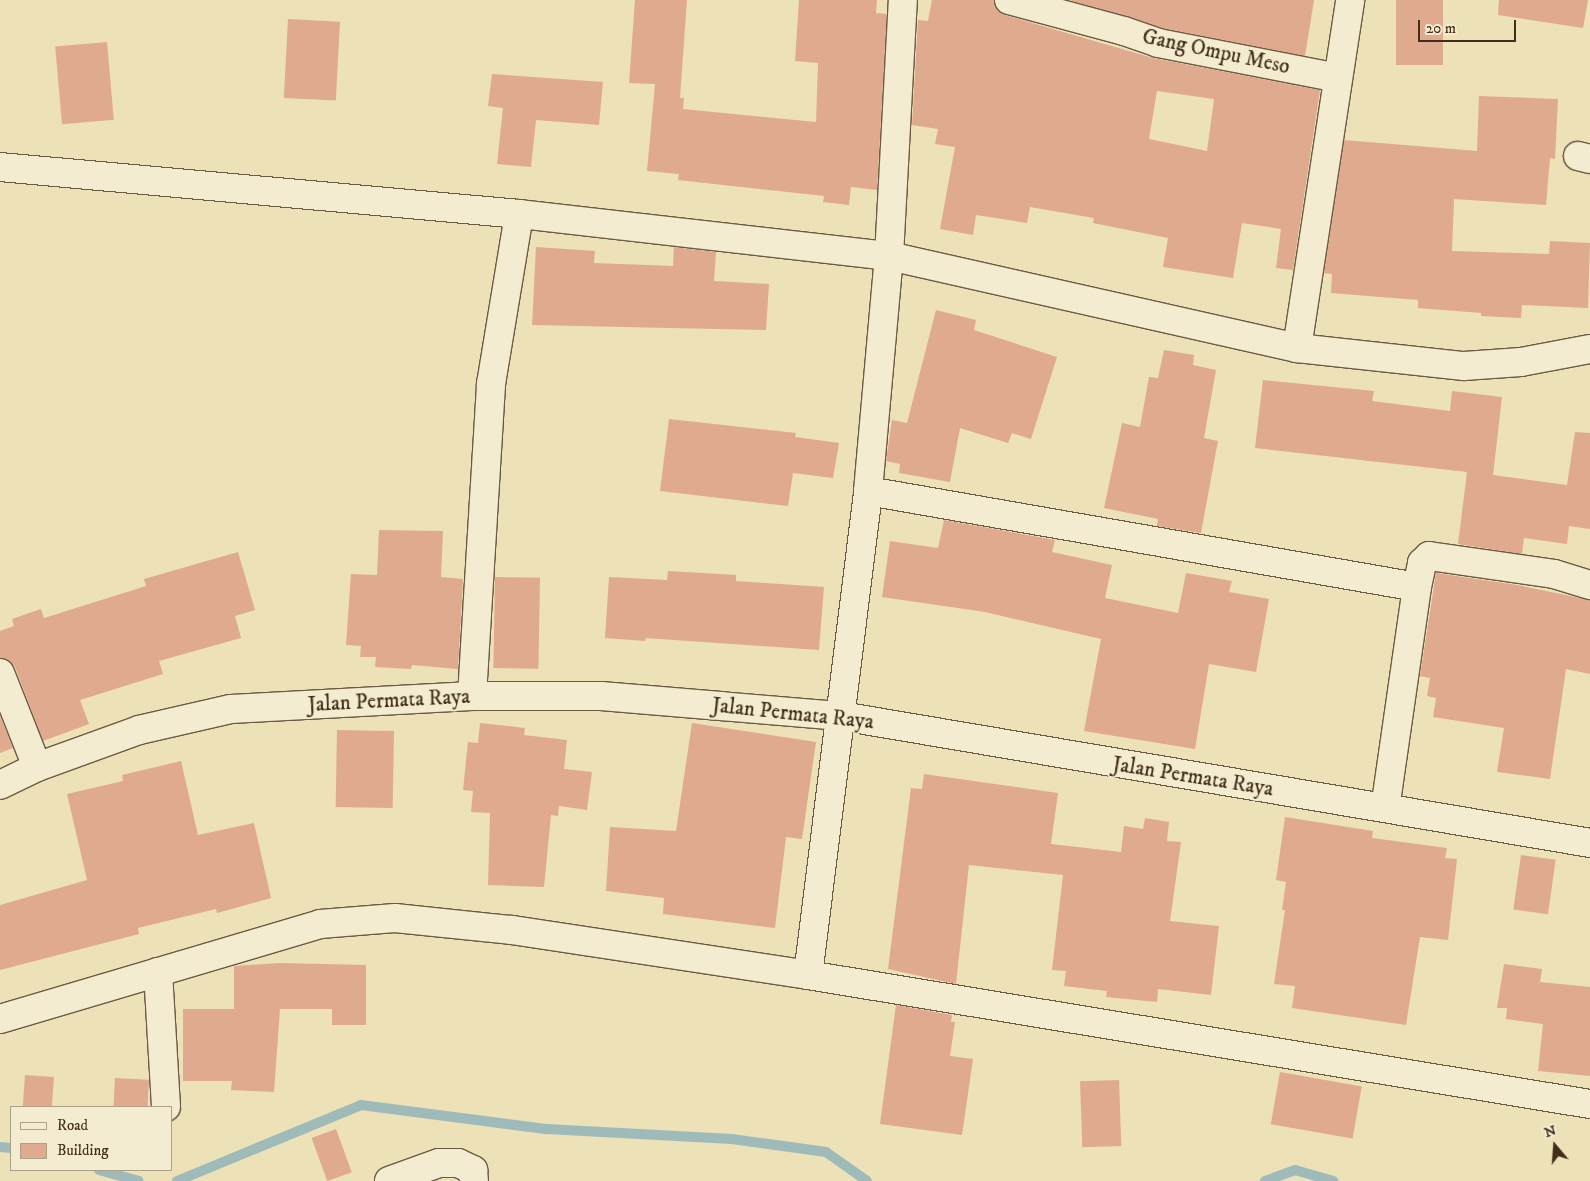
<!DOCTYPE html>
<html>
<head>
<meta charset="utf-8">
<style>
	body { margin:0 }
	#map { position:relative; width:1590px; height:1181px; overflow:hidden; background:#ece1b7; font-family:"IM FELL DW Pica",serif }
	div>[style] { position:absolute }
	.stream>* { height:10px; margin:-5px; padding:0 5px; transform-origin:5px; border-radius:5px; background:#9ebbba }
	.building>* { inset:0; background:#e0aa8f; transform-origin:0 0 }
	.roads { filter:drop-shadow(1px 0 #6c5a41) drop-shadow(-1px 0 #6c5a41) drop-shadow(0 1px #6c5a41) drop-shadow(0 -1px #6c5a41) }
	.street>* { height:28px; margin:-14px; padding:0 14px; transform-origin:14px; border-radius:14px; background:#f3ecd0 }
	span { translate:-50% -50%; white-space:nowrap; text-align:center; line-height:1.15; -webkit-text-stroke:4px #f3ecd0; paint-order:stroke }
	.street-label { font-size:21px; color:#412d1a }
	.legend { position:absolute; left:10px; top:1106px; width:162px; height:65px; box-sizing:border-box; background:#f3ecd0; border:1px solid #aca087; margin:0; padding:6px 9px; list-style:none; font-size:15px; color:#412d1a }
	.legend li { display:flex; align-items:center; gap:10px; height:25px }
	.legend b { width:25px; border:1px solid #aca087 }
	.north { position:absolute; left:1530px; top:1121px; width:50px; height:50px; -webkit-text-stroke:4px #f3ecd0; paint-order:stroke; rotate:342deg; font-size:14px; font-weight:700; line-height:20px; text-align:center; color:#412d1a }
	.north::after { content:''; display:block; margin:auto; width:18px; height:22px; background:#412d1a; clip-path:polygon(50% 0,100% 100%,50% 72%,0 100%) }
	.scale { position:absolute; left:1418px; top:20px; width:98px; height:22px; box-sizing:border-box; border:2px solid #412d1a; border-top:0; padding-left:6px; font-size:15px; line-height:18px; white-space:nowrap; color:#412d1a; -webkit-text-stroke:4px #f3ecd0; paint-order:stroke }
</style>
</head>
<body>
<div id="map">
	<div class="stream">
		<div style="left:0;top:1147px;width:11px;rotate:5deg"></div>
		<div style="left:99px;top:1170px;width:41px;rotate:15.4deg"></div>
		<div style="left:177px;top:1181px;width:199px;rotate:-22.4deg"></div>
		<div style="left:361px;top:1105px;width:188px;rotate:7.4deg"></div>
		<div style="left:547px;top:1129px;width:185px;rotate:3.1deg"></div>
		<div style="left:732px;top:1139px;width:95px;rotate:7.9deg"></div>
		<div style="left:826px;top:1152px;width:50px;rotate:35.3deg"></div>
		<div style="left:1265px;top:1181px;width:32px;rotate:-20deg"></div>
		<div style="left:1295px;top:1170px;width:40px;rotate:16deg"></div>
	</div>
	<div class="building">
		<div style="clip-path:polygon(635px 0,687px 0,680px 98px,684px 98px,683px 109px,816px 122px,818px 63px,795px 61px,799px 0,877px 0,876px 13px,887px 14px,877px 190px,851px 187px,849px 205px,823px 202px,824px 196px,678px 180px,679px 174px,647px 171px,655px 84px,629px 83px)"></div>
		<div style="clip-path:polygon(evenodd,932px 0,994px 0,998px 11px,1005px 15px,1153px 58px,1320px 90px,1293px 270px,1276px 268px,1281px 229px,1242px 223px,1233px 278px,1163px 267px,1168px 238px,1093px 223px,1094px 218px,1030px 207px,1027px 223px,976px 215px,973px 235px,940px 229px,955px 147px,935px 144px,938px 129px,912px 125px,918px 20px,928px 21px,932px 0,1157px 91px,1214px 99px,1207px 151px,1149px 139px,1157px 91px)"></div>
		<div style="clip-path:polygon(1069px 0,1314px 0,1305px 56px,1162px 28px)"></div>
		<div style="left:1396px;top:0;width:47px;height:65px"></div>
		<div style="clip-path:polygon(1499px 0,1588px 0,1583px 28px,1498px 15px)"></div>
		<div style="left:288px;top:19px;width:52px;height:79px;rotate:3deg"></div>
		<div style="left:107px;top:42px;width:78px;height:52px;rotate:85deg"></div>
		<div style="clip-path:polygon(492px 74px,603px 82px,599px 125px,536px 120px,531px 167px,497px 164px,503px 108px,488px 106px)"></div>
		<div style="clip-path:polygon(1479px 96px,1558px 99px,1555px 159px,1550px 158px,1546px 205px,1454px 199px,1452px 251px,1549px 254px,1550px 241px,1590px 243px,1588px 308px,1522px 305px,1521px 318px,1481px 316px,1481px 313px,1418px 308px,1418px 300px,1331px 293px,1332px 274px,1324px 273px,1344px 140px,1477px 151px)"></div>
		<div style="clip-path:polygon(536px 247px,595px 251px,594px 263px,673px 266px,674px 247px,716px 252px,714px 281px,769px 284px,766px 330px,532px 325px)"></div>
		<div style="clip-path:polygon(936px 310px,976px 320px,974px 330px,1057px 357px,1031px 439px,1012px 433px,1008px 443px,960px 428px,950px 482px,899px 473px,900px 464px,886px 461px,892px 420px,907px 423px)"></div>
		<div style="clip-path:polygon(1164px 350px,1194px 355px,1193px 365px,1216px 370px,1204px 438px,1218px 441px,1201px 533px,1157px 526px,1158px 519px,1104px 508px,1122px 423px,1140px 427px,1149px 377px,1158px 378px)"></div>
		<div style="clip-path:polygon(1263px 380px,1374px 391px,1372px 401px,1450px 411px,1452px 391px,1502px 397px,1493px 475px,1567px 485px,1575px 432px,1590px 433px,1590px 529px,1569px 526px,1567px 544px,1524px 538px,1522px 554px,1458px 544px,1467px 472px,1255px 448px)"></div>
		<div style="clip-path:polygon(669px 419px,796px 433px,795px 437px,839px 443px,833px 478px,793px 473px,788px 506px,660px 491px)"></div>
		<div style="clip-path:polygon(944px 520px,1055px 540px,1052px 552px,1112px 565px,1105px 598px,1178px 613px,1186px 573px,1232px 581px,1229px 592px,1269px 599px,1256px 672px,1209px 664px,1195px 749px,1084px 731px,1101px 639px,985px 612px,882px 597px,890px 541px,938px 548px)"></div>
		<div style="clip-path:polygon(379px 530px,443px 531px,441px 577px,463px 579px,458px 669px,412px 665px,411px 669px,375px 667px,376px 657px,360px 657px,361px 646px,346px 645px,351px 574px,377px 575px)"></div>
		<div style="clip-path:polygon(238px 552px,255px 610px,235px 616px,241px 638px,159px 661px,163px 674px,80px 700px,89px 724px,43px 741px,15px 667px,9px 661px,0 658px,0 631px,14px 626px,12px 619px,41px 609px,44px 618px,146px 586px,144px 579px)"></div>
		<div style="clip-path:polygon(668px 571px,736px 575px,736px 581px,824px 587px,819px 650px,646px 638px,645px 641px,605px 638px,609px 577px,667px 580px)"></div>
		<div style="clip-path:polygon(1436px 573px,1517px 585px,1590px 600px,1590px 674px,1566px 669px,1550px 779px,1497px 772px,1504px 728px,1433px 717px,1436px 698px,1427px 696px,1430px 678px,1420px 676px)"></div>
		<div style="left:495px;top:577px;width:45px;height:91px;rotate:1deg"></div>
		<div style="clip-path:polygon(0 716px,13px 748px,0 753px)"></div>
		<div style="clip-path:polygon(480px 723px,525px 728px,524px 735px,567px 740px,564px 769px,592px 772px,587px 810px,559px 806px,558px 816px,551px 815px,544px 887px,488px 885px,490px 813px,471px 812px,473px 791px,463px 790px,468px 742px,478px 743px)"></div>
		<div style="clip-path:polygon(692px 723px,816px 742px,802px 839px,786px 837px,775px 928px,663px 914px,664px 898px,606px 891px,610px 827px,676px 831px)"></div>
		<div style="left:337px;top:730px;width:57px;height:77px;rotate:1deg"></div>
		<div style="clip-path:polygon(181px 761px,198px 835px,254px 823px,271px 898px,217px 913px,216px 909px,138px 928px,139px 934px,0 970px,0 905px,87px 880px,67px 794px,123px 781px,122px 775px)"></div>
		<div style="clip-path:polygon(924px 774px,1058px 793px,1051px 844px,1121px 852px,1124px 826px,1143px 829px,1145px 818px,1169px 822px,1167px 841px,1181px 842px,1170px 921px,1219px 926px,1211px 995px,1158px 989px,1157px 1002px,1106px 997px,1107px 991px,1064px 986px,1066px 971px,1052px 970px,1063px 875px,969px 865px,956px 984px,888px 969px,911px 788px,922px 789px)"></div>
		<div style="clip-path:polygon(1285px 817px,1373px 831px,1372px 838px,1447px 848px,1445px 858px,1457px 859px,1448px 940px,1420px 937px,1406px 1025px,1292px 1008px,1295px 986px,1274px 984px,1285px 910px,1282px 910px,1286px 882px,1276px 880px)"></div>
		<div style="left:1521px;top:855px;width:35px;height:55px;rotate:8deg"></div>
		<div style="clip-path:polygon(280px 963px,366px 965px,366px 1025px,332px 1025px,332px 1009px,280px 1009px,274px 1092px,231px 1090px,232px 1081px,183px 1081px,183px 1009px,234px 1009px,234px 966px)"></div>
		<div style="clip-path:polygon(1504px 964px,1542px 969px,1540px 982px,1590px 987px,1590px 1076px,1538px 1071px,1543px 1024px,1506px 1019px,1507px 1008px,1497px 1008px)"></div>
		<div style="clip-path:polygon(896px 1005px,952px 1015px,951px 1022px,955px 1022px,950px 1056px,973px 1059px,962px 1135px,880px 1124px)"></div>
		<div style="left:1280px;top:1072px;width:83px;height:53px;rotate:10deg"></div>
		<div style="left:25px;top:1075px;width:29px;height:32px;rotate:4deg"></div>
		<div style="left:115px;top:1078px;width:34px;height:29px;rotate:3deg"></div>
		<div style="left:1119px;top:1080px;width:66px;height:39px;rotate:88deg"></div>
		<div style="left:336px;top:1129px;width:46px;height:26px;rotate:70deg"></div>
	</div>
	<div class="roads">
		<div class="street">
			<div style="left:1009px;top:0;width:119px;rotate:15.1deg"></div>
			<div style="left:1124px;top:31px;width:36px;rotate:19deg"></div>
			<div style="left:1158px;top:43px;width:183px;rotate:11deg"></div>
			<div style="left:1578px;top:156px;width:12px;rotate:14deg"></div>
			<div style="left:0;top:167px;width:521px;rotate:5.17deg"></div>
			<div style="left:519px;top:214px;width:372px;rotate:6.5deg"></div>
			<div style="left:889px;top:256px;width:418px;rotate:12.7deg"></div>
			<div style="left:1297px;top:348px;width:168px;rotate:6.2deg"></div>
			<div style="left:1464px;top:366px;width:57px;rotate:-4deg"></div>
			<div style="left:1521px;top:362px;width:70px;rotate:-10.7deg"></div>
			<div style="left:1297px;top:348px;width:352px;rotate:-81.3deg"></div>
			<div style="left:868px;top:491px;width:557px;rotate:9.92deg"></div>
			<div style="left:1417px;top:587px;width:223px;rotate:98.2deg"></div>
			<div style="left:1417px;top:587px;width:25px;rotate:-78deg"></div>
			<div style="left:1422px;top:563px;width:10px;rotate:-45deg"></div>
			<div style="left:1429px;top:556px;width:126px;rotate:8.2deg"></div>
			<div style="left:1554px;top:574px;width:38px;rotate:17deg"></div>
			<div style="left:0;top:673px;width:101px;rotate:68.5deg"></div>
			<div style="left:472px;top:696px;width:313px;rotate:-86.5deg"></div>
			<div style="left:491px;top:384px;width:172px;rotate:-80.6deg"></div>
			<div style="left:0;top:785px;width:41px;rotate:-25.9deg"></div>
			<div style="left:37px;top:767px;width:109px;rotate:-19.9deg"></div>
			<div style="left:139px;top:730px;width:94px;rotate:-12.9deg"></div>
			<div style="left:231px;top:709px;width:241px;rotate:-3.1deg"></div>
			<div style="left:472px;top:696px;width:129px"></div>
			<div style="left:601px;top:696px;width:241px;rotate:4.8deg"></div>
			<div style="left:841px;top:716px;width:760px;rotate:9.62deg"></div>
			<div style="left:158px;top:972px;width:135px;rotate:86.6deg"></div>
			<div style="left:808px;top:975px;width:488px;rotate:-82.9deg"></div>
			<div style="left:868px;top:491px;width:236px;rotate:-84.9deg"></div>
			<div style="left:889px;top:256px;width:256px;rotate:-86.9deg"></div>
			<div style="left:0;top:1019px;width:334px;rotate:-16.5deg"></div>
			<div style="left:320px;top:924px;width:75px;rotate:-4.6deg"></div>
			<div style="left:395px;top:918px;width:118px;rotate:5.9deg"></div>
			<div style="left:512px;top:930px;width:299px;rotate:8.6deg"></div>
			<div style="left:808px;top:975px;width:793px;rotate:9.37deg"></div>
			<div style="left:389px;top:1181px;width:53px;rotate:-19.8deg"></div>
			<div style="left:439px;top:1163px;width:19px"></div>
			<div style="left:458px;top:1163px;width:17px;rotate:25deg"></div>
			<div style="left:473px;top:1170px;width:11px;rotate:85deg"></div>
		</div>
	</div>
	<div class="street-label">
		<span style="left:1216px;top:52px;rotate:12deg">Gang Ompu Meso</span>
		<span style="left:389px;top:701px;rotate:-3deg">Jalan Permata Raya</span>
		<span style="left:793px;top:714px;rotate:6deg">Jalan Permata Raya</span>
		<span style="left:1193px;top:777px;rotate:9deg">Jalan Permata Raya</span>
	</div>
	<ul class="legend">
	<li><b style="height:6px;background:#f3ecd0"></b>Road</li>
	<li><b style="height:14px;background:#e0aa8f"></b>Building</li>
	</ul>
	<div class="north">N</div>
	<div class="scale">20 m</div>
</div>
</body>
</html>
